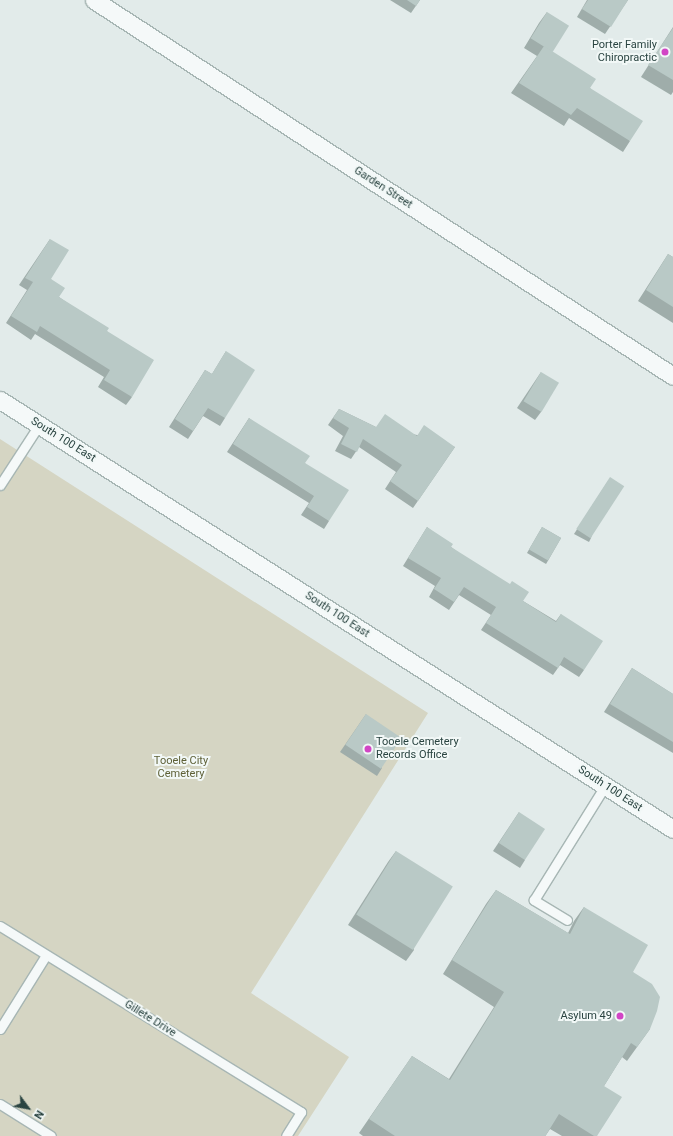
<!DOCTYPE html>
<html>
<head>
<meta charset="utf-8">
<style>
	body { margin:0 }
	#map { position:relative; width:673px; height:1136px; overflow:hidden; background:#e2ebea; font-family:Roboto,sans-serif }
	div>[style] { position:absolute }
	.green>* { inset:0; background:#d5d5c3 }
	.roads { filter:drop-shadow(1px 0 #a7b6b4) drop-shadow(-1px 0 #a7b6b4) drop-shadow(0 1px #a7b6b4) drop-shadow(0 -1px #a7b6b4) }
	.service>* { height:9px; margin:-4.5px; padding:0 4.5px; transform-origin:4.5px; border-radius:4.5px; background:#f5f9f9 }
	.minor>* { height:17px; margin:-8.5px; padding:0 8.5px; transform-origin:8.5px; border-radius:8.5px; background:#f5f9f9 }
	.wall>* { inset:0; background:#9fadaa; transform-origin:0 0 }
	.building>* { inset:0; background:#b9c9c6; transform-origin:0 0 }
	.dots>* { width:11px; height:11px; translate:-50% -50%; box-sizing:border-box; border:2px solid #f2f8f7; border-radius:50% }
	span { translate:-50% -50%; white-space:nowrap; text-align:center; line-height:1.15; -webkit-text-stroke:4px #f2f8f7; paint-order:stroke }
	.poi-label { font-size:11px; color:#2a4441 }
	.right { translate:-100% -50%; text-align:right }
	.left { translate:0 -50%; text-align:left }
	.street-label { font-size:11px; color:#2a4441 }
	.park-label { font-size:11px; color:#5e6037 }
	.north { position:absolute; left:8px; top:1088px; width:40px; height:40px; -webkit-text-stroke:3px #f2f8f7; paint-order:stroke; rotate:122deg; font-size:11px; font-weight:700; line-height:16px; text-align:center; color:#2a4441 }
	.north::after { content:''; display:block; margin:auto; width:14px; height:18px; background:#2a4441; clip-path:polygon(50% 0,100% 100%,50% 72%,0 100%) }
</style>
</head>
<body>
<div id="map">
	<div class="green">
		<div style="clip-path:polygon(0 439px,428px 713px,251px 993px,349px 1057px,298px 1136px,0 1136px)"></div>
	</div>
	<div class="roads">
		<div class="service">
			<div style="left:0;top:485px;width:72px;rotate:-57deg"></div>
			<div style="left:567px;top:920px;width:39px;rotate:-149deg"></div>
			<div style="left:534px;top:900px;width:134px;rotate:-58.1deg"></div>
			<div style="left:0;top:926px;width:354px;rotate:31.7deg"></div>
			<div style="left:301px;top:1112px;width:28px;rotate:122deg"></div>
			<div style="left:0;top:1029px;width:87px;rotate:-58.1deg"></div>
			<div style="left:0;top:1104px;width:60px;rotate:32.1deg"></div>
		</div>
		<div class="minor">
			<div style="left:94px;top:0;width:690px;rotate:33deg"></div>
			<div style="left:0;top:400px;width:798px;rotate:32.52deg"></div>
		</div>
	</div>
	<div class="wall">
		<div style="clip-path:polygon(390px 0,420px 0,411px 13px)"></div>
		<div style="clip-path:polygon(587px 0,628px 0,605px 34px,577px 17px)"></div>
		<div style="clip-path:polygon(547px 12px,552px 52px,590px 88px,630px 141px,623px 152px,569px 118px,564px 126px,511px 93px,537px 56px,524px 48px,539px 23px)"></div>
		<div style="clip-path:polygon(673px 27px,673px 92px,671px 95px,641px 77px)"></div>
		<div style="clip-path:polygon(50px 239px,51px 279px,59px 297px,107px 331px,132px 397px,126px 405px,98px 387px,104px 377px,35px 334px,31px 340px,6px 323px,27px 290px,19px 285px)"></div>
		<div style="clip-path:polygon(668px 254px,673px 257px,673px 323px,638px 301px,661px 265px)"></div>
		<div style="clip-path:polygon(226px 351px,225px 418px,220px 426px,203px 416px,188px 439px,169px 427px,205px 370px,212px 374px)"></div>
		<div style="clip-path:polygon(541px 372px,541px 412px,535px 420px,517px 408px)"></div>
		<div style="clip-path:polygon(339px 409px,376px 427px,417px 435px,455px 447px,413px 508px,385px 489px,396px 472px,359px 447px,351px 459px,335px 451px,343px 436px,328px 425px)"></div>
		<div style="clip-path:polygon(249px 418px,305px 463px,329px 521px,324px 529px,301px 515px,309px 503px,227px 452px)"></div>
		<div style="clip-path:polygon(608px 481px,591px 538px,589px 542px,574px 534px)"></div>
		<div style="clip-path:polygon(427px 527px,451px 547px,523px 601px,556px 621px,561px 614px,584px 670px,579px 677px,560px 665px,553px 675px,481px 630px,491px 615px,459px 595px,449px 610px,429px 597px,435px 586px,403px 566px)"></div>
		<div style="left:542px;top:527px;width:22px;height:30px;rotate:30deg"></div>
		<div style="clip-path:polygon(632px 668px,673px 694px,673px 753px,604px 712px)"></div>
		<div style="clip-path:polygon(366px 714px,382px 768px,377px 776px,340px 752px)"></div>
		<div style="clip-path:polygon(519px 812px,525px 860px,520px 868px,493px 851px)"></div>
		<div style="clip-path:polygon(396px 851px,414px 950px,406px 961px,348px 925px,388px 862px)"></div>
		<div style="clip-path:polygon(496px 890px,568px 933px,574px 921px,584px 907px,633px 972px,650px 1029px,627px 1061px,622px 1057px,604px 1086px,597px 1136px,562px 1136px,550px 1129px,546px 1135px,546px 1136px,363px 1136px,359px 1133px,412px 1056px,449px 1079px,494px 1007px,443px 974px,486px 904px)"></div>
	</div>
	<div class="building">
		<div style="clip-path:polygon(407px 0,420px 0,416px 6px)"></div>
		<div style="clip-path:polygon(588px 0,628px 0,611px 27px,582px 9px)"></div>
		<div style="left:547px;top:12px;width:26px;height:31px;rotate:32deg"></div>
		<div style="clip-path:polygon(673px 28px,673px 80px,648px 65px)"></div>
		<div style="clip-path:polygon(544px 46px,596px 79px,590px 88px,643px 121px,630px 141px,577px 108px,571px 115px,519px 83px)"></div>
		<div style="clip-path:polygon(50px 239px,69px 250px,51px 279px,65px 288px,59px 297px,109px 328px,107px 331px,154px 360px,132px 397px,104px 380px,110px 370px,40px 326px,37px 332px,11px 316px,33px 282px,25px 278px)"></div>
		<div style="clip-path:polygon(668px 254px,673px 257px,673px 307px,646px 290px)"></div>
		<div style="clip-path:polygon(226px 351px,255px 370px,225px 418px,208px 408px,193px 431px,175px 419px,205px 370px,212px 374px)"></div>
		<div style="left:541px;top:372px;width:21px;height:34px;rotate:31deg"></div>
		<div style="clip-path:polygon(339px 409px,376px 427px,385px 414px,417px 436px,424px 425px,455px 447px,418px 501px,390px 481px,402px 465px,363px 439px,357px 452px,341px 444px,349px 428px,333px 418px)"></div>
		<div style="clip-path:polygon(249px 418px,310px 456px,305px 463px,349px 490px,329px 521px,307px 507px,314px 496px,233px 444px)"></div>
		<div style="left:610px;top:477px;width:17px;height:62px;rotate:33deg"></div>
		<div style="clip-path:polygon(427px 527px,453px 544px,451px 547px,510px 584px,512px 581px,529px 592px,523px 601px,556px 622px,561px 614px,603px 641px,584px 670px,564px 657px,558px 668px,486px 623px,496px 607px,464px 587px,454px 602px,434px 589px,441px 578px,408px 558px)"></div>
		<div style="left:542px;top:527px;width:22px;height:26px;rotate:30deg"></div>
		<div style="clip-path:polygon(632px 668px,673px 694px,673px 742px,610px 704px)"></div>
		<div style="left:366px;top:714px;width:43px;height:37px;rotate:34deg"></div>
		<div style="left:519px;top:812px;width:31px;height:37px;rotate:33deg"></div>
		<div style="left:396px;top:851px;width:67px;height:75px;rotate:32deg"></div>
		<div style="clip-path:polygon(496px 890px,570px 934px,584px 907px,648px 945px,633px 972px,652px 984px,660px 997px,657px 1011px,650px 1029px,637px 1047px,631px 1043px,604px 1086px,622px 1097px,597px 1136px,594px 1136px,559px 1114px,546px 1135px,546px 1136px,395px 1136px,369px 1119px,412px 1056px,450px 1080px,504px 992px,452px 960px)"></div>
	</div>
	<div class="dots">
		<div style="left:665px;top:52px;background:#d245c5"></div>
		<div style="left:368px;top:749px;background:#d245c5"></div>
		<div style="left:620px;top:1016px;background:#d245c5"></div>
	</div>
	<div class="poi-label">
		<span class="right" style="left:657px;top:52px">Porter Family<br>Chiropractic</span>
		<span class="left" style="left:376px;top:749px">Tooele Cemetery<br>Records Office</span>
		<span class="right" style="left:612px;top:1016px">Asylum 49</span>
	</div>
	<div class="street-label">
		<span style="left:383px;top:188px;rotate:33deg">Garden Street</span>
		<span style="left:63px;top:440px;rotate:32deg">South 100 East</span>
		<span style="left:337px;top:615px;rotate:33deg">South 100 East</span>
		<span style="left:610px;top:789px;rotate:33deg">South 100 East</span>
		<span style="left:150px;top:1019px;rotate:32deg">Gillete Drive</span>
	</div>
	<div class="park-label">
		<span style="left:181px;top:768px">Tooele City<br>Cemetery</span>
	</div>
	<div class="north">N</div>
</div>
</body>
</html>
